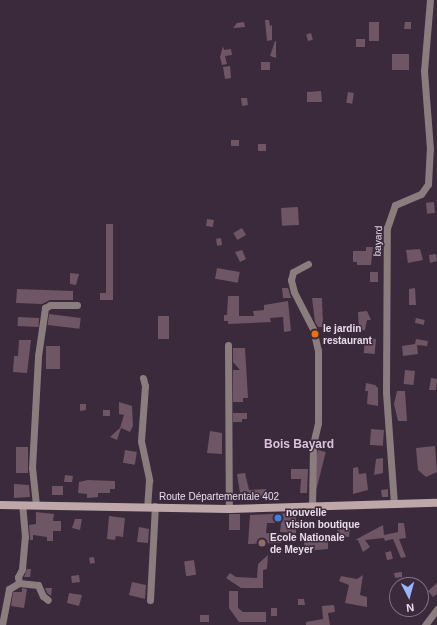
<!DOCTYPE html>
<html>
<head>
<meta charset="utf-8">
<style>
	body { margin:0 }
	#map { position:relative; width:437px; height:625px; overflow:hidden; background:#3b293c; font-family:Arial,sans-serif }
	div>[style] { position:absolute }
	.building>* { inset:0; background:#6f5665; transform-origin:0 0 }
	.street>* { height:7px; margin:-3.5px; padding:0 3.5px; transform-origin:3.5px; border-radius:3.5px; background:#8b7c7d }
	.secondary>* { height:8px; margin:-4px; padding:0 4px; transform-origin:4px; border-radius:4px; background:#bea7a9 }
	.dots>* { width:11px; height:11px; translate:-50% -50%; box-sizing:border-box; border:2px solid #3b293c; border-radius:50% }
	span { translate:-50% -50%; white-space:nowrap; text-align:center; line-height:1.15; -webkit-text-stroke:3px #3b293c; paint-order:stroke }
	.street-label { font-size:10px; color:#e9dde9 }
	.poi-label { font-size:10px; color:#e9dde9; font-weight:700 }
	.left { translate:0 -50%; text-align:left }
	.quarter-label { font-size:12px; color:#dac4db; font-weight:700 }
	.north { position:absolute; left:389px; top:577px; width:40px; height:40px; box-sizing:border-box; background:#3b293c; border:1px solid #817181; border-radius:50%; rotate:174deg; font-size:11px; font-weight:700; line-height:16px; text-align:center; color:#e9dde9 }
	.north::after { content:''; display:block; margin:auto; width:14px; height:18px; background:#98b5fd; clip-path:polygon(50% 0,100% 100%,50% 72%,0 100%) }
</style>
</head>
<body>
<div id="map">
	<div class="building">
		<div style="clip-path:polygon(265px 20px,269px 20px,270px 26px,272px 25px,272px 40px,267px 41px)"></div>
		<div style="clip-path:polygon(244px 22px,245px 27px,233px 28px,237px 23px)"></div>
		<div style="left:379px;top:22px;width:19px;height:10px;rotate:90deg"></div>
		<div style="clip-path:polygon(405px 22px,411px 22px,411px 29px,404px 29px)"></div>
		<div style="left:311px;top:33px;width:7px;height:5px;rotate:74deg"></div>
		<div style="left:365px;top:39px;width:8px;height:9px;rotate:90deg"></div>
		<div style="clip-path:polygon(275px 41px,276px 41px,276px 58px,270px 56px)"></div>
		<div style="clip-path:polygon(223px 46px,224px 50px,231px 49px,232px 55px,225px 56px,227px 64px,222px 65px,220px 57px)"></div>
		<div style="left:409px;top:54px;width:16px;height:17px;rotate:90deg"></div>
		<div style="left:261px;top:62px;width:9px;height:8px"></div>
		<div style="clip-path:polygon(230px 66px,231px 78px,225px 79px,223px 67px)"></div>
		<div style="clip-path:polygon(321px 91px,322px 102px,307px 102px,307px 92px)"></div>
		<div style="left:348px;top:92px;width:6px;height:11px;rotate:9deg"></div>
		<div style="clip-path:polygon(241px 98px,247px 98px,248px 105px,242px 106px)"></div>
		<div style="left:231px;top:140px;width:8px;height:6px"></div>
		<div style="left:258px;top:144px;width:8px;height:7px"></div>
		<div style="left:434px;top:202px;width:11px;height:8px;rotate:85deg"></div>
		<div style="left:298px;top:207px;width:18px;height:17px;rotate:87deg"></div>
		<div style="left:207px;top:219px;width:7px;height:7px;rotate:8deg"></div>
		<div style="clip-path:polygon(106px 224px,113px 224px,113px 300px,100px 300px,100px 293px,106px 293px)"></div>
		<div style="left:242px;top:228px;width:8px;height:10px;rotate:60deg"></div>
		<div style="left:221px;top:238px;width:7px;height:5px;rotate:82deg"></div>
		<div style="clip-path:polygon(366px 247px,373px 247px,371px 265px,357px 265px,357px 262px,353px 262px,353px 251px,366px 251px)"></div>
		<div style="clip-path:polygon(420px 249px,423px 260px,408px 263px,406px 250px)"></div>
		<div style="clip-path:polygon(242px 250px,246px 259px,240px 262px,235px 252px)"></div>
		<div style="clip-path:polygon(436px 254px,437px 261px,430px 263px,429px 255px)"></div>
		<div style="left:217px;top:268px;width:23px;height:11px;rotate:10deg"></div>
		<div style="left:370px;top:272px;width:8px;height:10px"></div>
		<div style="clip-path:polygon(70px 273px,79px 274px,76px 285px,70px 284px)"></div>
		<div style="clip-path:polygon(282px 288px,288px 288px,291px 298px,283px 298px)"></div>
		<div style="clip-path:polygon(415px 288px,416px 305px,409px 305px,409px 289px)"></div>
		<div style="clip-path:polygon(17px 289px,73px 291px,73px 300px,50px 300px,42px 304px,16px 303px)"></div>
		<div style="clip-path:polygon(228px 296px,239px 296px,239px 316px,254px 316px,253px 311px,264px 310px,264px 305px,288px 301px,291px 331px,284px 332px,283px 317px,270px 318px,271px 322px,228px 324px,228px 321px,224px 321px,224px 315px,227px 315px)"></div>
		<div style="clip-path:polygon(312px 298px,322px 298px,323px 327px,318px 327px,315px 322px)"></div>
		<div style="clip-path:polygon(367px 311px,371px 320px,367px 320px,365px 330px,359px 331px,358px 312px)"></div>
		<div style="left:49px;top:314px;width:32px;height:11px;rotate:7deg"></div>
		<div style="left:158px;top:316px;width:11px;height:23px"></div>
		<div style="left:18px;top:317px;width:21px;height:9px;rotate:3deg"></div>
		<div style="left:416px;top:318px;width:9px;height:5px;rotate:13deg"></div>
		<div style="left:365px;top:338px;width:11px;height:15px;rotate:5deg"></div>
		<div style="clip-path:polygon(416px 339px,428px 341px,427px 346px,417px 345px,418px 354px,403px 356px,402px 346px,415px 344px)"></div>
		<div style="clip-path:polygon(19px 340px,31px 340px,27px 373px,13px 372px,14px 356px,18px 356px)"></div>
		<div style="left:46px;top:346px;width:14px;height:23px"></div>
		<div style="clip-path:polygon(233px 348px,245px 348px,248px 398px,243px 398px,243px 402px,233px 402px,233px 370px,240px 370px,233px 362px)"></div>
		<div style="left:405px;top:370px;width:10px;height:14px;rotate:6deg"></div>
		<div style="clip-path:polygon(431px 378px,437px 379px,436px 390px,429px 390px)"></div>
		<div style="clip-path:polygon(366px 383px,375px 385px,378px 388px,378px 406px,367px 404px,368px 391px,365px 391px)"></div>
		<div style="clip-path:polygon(397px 391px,405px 391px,407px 421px,398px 421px,394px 404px)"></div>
		<div style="clip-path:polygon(119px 402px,132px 406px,133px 426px,130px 432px,121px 428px,117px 440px,110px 437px,120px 428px,124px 415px,119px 414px)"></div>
		<div style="clip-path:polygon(80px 404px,86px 404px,86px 410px,80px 411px)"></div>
		<div style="left:103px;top:410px;width:7px;height:6px"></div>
		<div style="clip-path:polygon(233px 413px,247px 413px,247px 419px,242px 419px,242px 422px,233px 422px)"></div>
		<div style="left:371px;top:429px;width:13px;height:16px;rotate:4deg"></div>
		<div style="clip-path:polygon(210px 431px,222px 433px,222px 454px,207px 453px)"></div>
		<div style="clip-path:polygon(435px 446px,437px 472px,426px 477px,418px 470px,416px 448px)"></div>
		<div style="left:16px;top:447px;width:12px;height:26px"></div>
		<div style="left:125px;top:450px;width:12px;height:13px;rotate:9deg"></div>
		<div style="left:318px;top:450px;width:8px;height:38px;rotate:14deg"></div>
		<div style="clip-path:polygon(383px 458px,383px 473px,374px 475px,376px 459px)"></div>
		<div style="clip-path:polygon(358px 467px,359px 474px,366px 473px,368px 490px,353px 494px,353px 468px)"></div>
		<div style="clip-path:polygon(291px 469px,308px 469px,307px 493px,300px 493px,301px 479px,291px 479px)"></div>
		<div style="clip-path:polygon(245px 473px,249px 490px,266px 489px,266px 498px,249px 498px,248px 492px,240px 493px,237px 474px)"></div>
		<div style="clip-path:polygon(65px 475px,73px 476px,72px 482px,64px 482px)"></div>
		<div style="clip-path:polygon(88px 480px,115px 481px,115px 489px,110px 489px,110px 493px,98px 493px,98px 497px,87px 498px,87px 494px,78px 493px,79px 482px)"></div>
		<div style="clip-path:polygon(14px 484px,29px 485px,30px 497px,14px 498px)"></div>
		<div style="left:52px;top:486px;width:11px;height:9px"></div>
		<div style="clip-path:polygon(388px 489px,388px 497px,382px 497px,381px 490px)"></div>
		<div style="clip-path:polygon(36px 512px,54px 514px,53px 521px,61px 521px,61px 531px,53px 531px,53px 541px,47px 541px,47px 537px,33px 535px,33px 540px,30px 540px,29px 525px,36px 524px)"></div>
		<div style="clip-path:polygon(296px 513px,296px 533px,280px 532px,281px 523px,267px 523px,266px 533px,281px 534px,281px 543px,248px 544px,250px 515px)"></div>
		<div style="left:229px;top:514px;width:11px;height:16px"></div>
		<div style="clip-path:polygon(109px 516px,125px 518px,123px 537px,116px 536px,115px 540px,107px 539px)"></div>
		<div style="clip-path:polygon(75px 519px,82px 519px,80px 530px,72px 528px)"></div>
		<div style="clip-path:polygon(398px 523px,404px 523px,406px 538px,399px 539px,406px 557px,401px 558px,393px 539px,385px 541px,384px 538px,365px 540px,370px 547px,363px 552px,358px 540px,355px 540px,383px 525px,384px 535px,398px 532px)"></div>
		<div style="left:338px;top:526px;width:12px;height:10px;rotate:5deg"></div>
		<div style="clip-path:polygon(139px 527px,149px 529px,148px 543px,137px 542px)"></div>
		<div style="clip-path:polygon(328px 540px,328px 549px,305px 551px,304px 541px)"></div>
		<div style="left:391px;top:551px;width:8px;height:6px;rotate:76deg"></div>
		<div style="clip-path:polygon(268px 555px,267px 569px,263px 570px,263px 588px,241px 588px,226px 578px,230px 573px,236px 577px,257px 578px,258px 564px)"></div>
		<div style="left:94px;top:557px;width:6px;height:5px;rotate:81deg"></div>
		<div style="left:194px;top:560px;width:15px;height:10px;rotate:82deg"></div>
		<div style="clip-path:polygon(27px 569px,31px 569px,30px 577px,24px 577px)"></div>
		<div style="clip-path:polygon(402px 572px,402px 577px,395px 578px,394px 573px)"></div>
		<div style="left:79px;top:575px;width:7px;height:8px;rotate:82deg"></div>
		<div style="clip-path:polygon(363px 575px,360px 595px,367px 597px,367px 607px,345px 603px,349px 585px,339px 581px,341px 576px,357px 579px)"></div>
		<div style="clip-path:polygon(132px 582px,146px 585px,145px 599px,129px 595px)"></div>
		<div style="clip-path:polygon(437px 583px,437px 594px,433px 597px,428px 591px)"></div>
		<div style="clip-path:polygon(22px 588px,27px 589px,24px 608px,11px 606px,13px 592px,22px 592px)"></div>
		<div style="clip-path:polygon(45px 588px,52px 588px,51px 596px,47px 593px)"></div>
		<div style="clip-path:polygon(229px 591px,238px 591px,238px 608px,243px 612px,266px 612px,266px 622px,239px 622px,229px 608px)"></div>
		<div style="clip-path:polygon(69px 593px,82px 595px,79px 606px,67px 603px)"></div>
		<div style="clip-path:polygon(298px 599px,304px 599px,305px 605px,298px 605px)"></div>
		<div style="clip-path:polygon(334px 605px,335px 612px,328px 613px,330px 625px,306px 625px,306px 622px,323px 619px,322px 606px)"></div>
		<div style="left:271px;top:608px;width:6px;height:8px"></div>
		<div style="left:200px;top:615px;width:9px;height:7px"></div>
	</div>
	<div class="street">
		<div style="left:308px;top:264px;width:17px;rotate:152deg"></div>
		<div style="left:293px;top:272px;width:8px;rotate:104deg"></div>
		<div style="left:291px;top:280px;width:12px;rotate:76deg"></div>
		<div style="left:294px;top:292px;width:42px;rotate:62.8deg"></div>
		<div style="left:313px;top:329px;width:22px;rotate:77deg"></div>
		<div style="left:318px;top:350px;width:73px;rotate:90deg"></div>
		<div style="left:318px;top:423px;width:23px;rotate:103deg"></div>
		<div style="left:313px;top:445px;width:61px;rotate:90.9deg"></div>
		<div style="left:228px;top:345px;width:164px;rotate:89.7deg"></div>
		<div style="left:143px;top:378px;width:8px;rotate:76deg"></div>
		<div style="left:145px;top:386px;width:55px;rotate:94.2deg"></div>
		<div style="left:141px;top:441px;width:40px;rotate:78deg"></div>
		<div style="left:149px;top:480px;width:26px;rotate:94deg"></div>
		<div style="left:394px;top:504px;width:112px;rotate:-94.1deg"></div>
		<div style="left:386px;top:392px;width:164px;rotate:-89.7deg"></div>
		<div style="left:387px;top:228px;width:24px;rotate:-71deg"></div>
		<div style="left:395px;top:205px;width:28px;rotate:-23deg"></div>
		<div style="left:421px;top:194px;width:12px;rotate:-55deg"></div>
		<div style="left:428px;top:184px;width:35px;rotate:-87deg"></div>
		<div style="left:430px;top:149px;width:78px;rotate:-94.4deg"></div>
		<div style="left:424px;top:71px;width:71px;rotate:-85.2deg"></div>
		<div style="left:36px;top:505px;width:37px;rotate:-96deg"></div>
		<div style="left:32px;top:468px;width:112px;rotate:-86.9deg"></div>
		<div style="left:38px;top:356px;width:49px;rotate:-81.7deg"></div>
		<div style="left:45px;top:308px;width:6px;rotate:-31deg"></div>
		<div style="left:50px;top:305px;width:27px"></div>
		<div style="left:19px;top:583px;width:19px;rotate:6deg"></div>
		<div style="left:38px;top:585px;width:12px;rotate:66deg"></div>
		<div style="left:43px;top:596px;width:6px;rotate:39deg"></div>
		<div style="left:150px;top:600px;width:94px;rotate:-87deg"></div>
		<div style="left:2px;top:625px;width:37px;rotate:-79deg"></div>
		<div style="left:9px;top:589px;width:12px;rotate:-31deg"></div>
		<div style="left:19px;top:583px;width:6px;rotate:-99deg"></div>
		<div style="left:18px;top:577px;width:9px;rotate:-63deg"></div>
		<div style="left:22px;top:569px;width:32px;rotate:-85deg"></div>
		<div style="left:25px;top:537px;width:32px;rotate:-95deg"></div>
		<div style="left:425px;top:625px;width:20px;rotate:-53deg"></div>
	</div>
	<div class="secondary">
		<div style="left:0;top:505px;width:229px;rotate:1deg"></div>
		<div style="left:229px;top:509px;width:208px;rotate:-1.7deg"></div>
	</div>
	<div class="dots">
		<div style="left:315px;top:334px;background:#e8710a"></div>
		<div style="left:278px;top:518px;background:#3f7fe0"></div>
		<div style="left:262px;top:543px;background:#8d6e63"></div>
	</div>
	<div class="street-label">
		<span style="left:378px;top:241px;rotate:-87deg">bayard</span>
		<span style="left:219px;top:497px">Route Départementale 402</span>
	</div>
	<div class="poi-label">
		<span class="left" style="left:323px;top:334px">le jardin<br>restaurant</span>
		<span class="left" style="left:286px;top:518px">nouvelle<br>vision boutique</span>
		<span class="left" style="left:270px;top:543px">Ecole Nationale<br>de Meyer</span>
	</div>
	<div class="quarter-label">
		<span style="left:299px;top:445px">Bois Bayard</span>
	</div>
	<div class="north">N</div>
</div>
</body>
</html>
